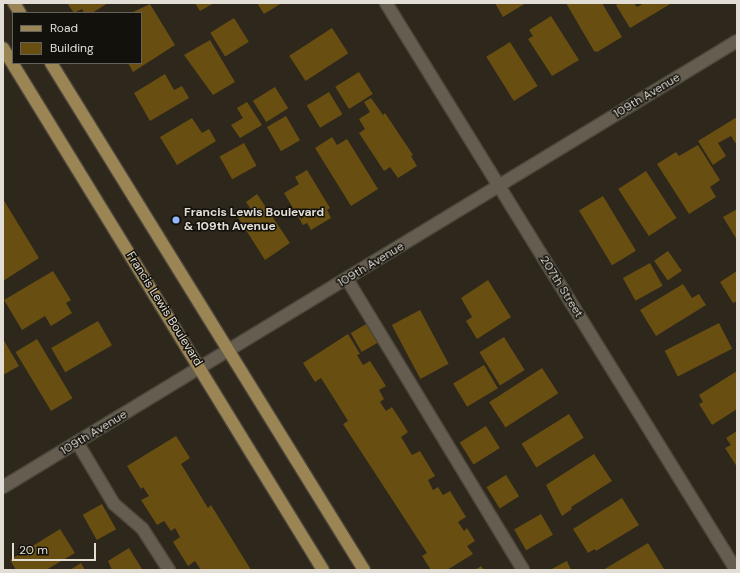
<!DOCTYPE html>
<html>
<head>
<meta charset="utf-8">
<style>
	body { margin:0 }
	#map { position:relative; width:740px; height:573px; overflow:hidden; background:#2e271b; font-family:"DM Sans",sans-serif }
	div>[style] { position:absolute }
	.building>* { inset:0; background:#684e11; transform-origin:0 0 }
	.roads { filter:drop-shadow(1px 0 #4b463b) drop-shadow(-1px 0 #4b463b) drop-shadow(0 1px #4b463b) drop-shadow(0 -1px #4b463b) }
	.minor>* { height:12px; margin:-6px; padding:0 6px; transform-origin:6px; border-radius:6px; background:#655e50 }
	.major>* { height:12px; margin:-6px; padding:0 6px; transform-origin:6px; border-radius:6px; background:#9c8555 }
	.dots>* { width:11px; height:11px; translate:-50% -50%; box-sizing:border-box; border:2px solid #13110b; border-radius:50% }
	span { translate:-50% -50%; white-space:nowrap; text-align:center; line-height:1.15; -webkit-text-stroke:3px #13110b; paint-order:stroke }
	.street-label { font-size:12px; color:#e2ded6 }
	.poi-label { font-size:12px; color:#e2ded6; font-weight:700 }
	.left { translate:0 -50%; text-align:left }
	.frame { position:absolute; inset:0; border:4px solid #e2ded6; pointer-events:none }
	.legend { position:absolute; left:12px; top:12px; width:130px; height:52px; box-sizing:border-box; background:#13110b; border:1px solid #66635c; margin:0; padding:5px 7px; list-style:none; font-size:12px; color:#e2ded6 }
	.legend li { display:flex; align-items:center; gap:8px; height:20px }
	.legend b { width:20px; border:1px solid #66635c }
	.scale { position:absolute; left:12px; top:543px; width:84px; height:18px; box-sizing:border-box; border:2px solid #e2ded6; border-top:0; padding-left:5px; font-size:12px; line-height:14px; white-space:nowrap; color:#e2ded6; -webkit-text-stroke:3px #13110b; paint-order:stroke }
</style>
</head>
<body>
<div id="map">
	<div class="building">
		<div style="clip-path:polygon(67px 3px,108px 3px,92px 13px,84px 13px,82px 9px,74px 13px)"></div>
		<div style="clip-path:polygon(195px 3px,214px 3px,200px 11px)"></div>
		<div style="clip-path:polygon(257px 3px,282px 3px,264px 14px)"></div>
		<div style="clip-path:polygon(495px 3px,526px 3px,503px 17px)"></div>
		<div style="clip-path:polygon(566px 3px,602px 3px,622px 37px,597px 52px,594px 51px)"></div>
		<div style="clip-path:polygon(620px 3px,634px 3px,637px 7px,644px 3px,672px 3px,630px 28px,616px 5px)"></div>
		<div style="clip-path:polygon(150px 4px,175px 45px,133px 72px,128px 63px,141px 63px,141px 13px,131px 13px)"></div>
		<div style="clip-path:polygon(551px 16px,579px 60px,552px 76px,528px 39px,533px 36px,529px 30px)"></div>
		<div style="left:234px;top:18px;width:28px;height:28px;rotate:58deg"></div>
		<div style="left:332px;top:28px;width:30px;height:51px;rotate:57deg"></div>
		<div style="clip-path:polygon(210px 40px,235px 82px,213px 95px,184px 55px)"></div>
		<div style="left:510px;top:42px;width:52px;height:28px;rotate:58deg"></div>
		<div style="left:359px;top:72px;width:26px;height:28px;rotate:58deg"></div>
		<div style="clip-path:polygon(165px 74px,174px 90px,182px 86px,189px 98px,150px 121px,134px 93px)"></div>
		<div style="left:275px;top:87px;width:25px;height:26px;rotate:58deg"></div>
		<div style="left:329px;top:92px;width:26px;height:26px;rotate:59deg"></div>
		<div style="clip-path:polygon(371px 98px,383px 115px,385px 113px,413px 155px,411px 156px,417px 166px,398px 178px,390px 167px,384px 171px,359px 133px,365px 129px,359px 119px,370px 112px,364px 102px)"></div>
		<div style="clip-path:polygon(247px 102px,262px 125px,240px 138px,231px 125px,243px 118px,237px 108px)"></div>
		<div style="left:286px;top:116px;width:28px;height:22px;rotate:60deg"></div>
		<div style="clip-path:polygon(737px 117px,737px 145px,731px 136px,718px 143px,726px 156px,713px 165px,698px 141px)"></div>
		<div style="clip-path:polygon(192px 118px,202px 133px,209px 129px,216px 141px,177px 165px,160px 137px)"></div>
		<div style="clip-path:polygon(332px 137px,337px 145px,347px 139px,378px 189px,351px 206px,315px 148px)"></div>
		<div style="left:244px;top:143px;width:26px;height:28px;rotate:61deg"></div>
		<div style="clip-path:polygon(698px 145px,720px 180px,710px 187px,716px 197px,689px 214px,657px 164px,676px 152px,679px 156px)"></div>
		<div style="clip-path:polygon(307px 170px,330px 208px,327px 210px,331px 218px,311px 230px,307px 223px,303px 225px,284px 193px,299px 184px,295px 177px)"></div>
		<div style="left:646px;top:171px;width:56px;height:33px;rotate:57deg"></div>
		<div style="clip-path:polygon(257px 194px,290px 243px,265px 260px,237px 216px,250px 208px,246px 202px)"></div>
		<div style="left:603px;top:196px;width:64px;height:28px;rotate:59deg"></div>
		<div style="clip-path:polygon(3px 199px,39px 258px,3px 281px)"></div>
		<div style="clip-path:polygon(737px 209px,737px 240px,723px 217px)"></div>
		<div style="left:668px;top:251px;width:24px;height:17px;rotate:55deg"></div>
		<div style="left:650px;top:263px;width:26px;height:31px;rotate:61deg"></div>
		<div style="clip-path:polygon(53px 271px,71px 300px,66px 303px,72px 313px,51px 326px,45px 316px,22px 330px,4px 300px)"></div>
		<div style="clip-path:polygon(737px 271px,737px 301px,733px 303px,720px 282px)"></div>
		<div style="clip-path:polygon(488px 280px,511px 317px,477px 339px,466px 321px,472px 317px,461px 298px)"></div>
		<div style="clip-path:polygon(683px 284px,692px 298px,699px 294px,706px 305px,656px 336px,640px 310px)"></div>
		<div style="left:420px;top:310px;width:61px;height:32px;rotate:62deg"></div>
		<div style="left:98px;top:321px;width:28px;height:54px;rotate:60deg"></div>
		<div style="left:368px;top:323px;width:22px;height:20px;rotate:60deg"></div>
		<div style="left:719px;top:323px;width:29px;height:61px;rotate:63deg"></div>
		<div style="clip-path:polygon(348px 334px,360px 354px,357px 355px,363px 365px,370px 361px,386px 386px,379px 390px,384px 399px,380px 402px,386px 411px,392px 407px,408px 432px,401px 437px,412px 455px,420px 451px,435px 476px,428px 480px,433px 490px,438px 487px,443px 495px,450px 491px,466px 517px,458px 522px,464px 531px,467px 528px,475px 541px,467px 546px,473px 554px,447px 570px,431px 570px,422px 556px,427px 553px,343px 424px,348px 421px,335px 400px,321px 378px,315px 382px,303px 363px)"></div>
		<div style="left:504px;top:337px;width:39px;height:29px;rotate:58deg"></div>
		<div style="clip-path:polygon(3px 339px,19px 366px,3px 375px)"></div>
		<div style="left:37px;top:339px;width:69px;height:25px;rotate:59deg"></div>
		<div style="left:484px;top:365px;width:27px;height:36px;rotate:59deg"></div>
		<div style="left:542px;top:368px;width:30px;height:63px;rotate:57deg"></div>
		<div style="clip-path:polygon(737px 371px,737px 409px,712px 425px,699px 404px,703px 402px,699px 395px)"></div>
		<div style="left:569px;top:414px;width:28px;height:56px;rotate:58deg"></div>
		<div style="left:486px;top:426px;width:26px;height:31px;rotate:58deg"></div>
		<div style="clip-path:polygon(737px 431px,737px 467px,725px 448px,731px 445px,726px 438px)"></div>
		<div style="clip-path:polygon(176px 436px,190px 458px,181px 464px,208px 508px,211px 505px,251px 570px,201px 570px,195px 561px,188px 566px,173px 542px,180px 537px,175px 528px,171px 531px,164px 521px,157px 525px,141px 500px,149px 496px,143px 487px,141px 489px,127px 466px)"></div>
		<div style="clip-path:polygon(594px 454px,612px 481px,571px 507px,572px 509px,562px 516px,546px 485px)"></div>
		<div style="left:506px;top:475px;width:25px;height:23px;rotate:58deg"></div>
		<div style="clip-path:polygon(622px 498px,639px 525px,596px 551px,595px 549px,588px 553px,573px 529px)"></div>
		<div style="left:102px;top:504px;width:29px;height:22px;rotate:61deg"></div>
		<div style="left:541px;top:514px;width:24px;height:31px;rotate:60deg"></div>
		<div style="clip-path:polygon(60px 529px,75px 553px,46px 570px,16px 570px,10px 560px)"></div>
		<div style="clip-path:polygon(648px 543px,664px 569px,662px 570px,603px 570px)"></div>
		<div style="clip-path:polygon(129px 548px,142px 569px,112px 570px,108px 561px)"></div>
		<div style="clip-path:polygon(567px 561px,571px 570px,550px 570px,563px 563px)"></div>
		<div style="clip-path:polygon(81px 563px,85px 570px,70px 570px)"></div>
		<div style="clip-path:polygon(481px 566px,484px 570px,475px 570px)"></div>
	</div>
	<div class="roads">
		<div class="minor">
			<div style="left:386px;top:3px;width:666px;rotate:58.31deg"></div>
			<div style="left:347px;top:279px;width:340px;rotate:58.8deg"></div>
			<div style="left:77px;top:442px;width:72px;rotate:59.2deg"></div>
			<div style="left:114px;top:504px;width:37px;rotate:41deg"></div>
			<div style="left:142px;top:528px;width:50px;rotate:57.3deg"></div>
			<div style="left:3px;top:487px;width:859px;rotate:-31.28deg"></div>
		</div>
		<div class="major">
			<div style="left:14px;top:3px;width:12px;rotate:59deg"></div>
			<div style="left:3px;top:48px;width:612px;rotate:58.49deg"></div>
			<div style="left:51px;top:63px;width:596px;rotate:58.31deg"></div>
		</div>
	</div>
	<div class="dots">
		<div style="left:176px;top:220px;background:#92b7fd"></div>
	</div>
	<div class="street-label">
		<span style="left:647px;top:96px;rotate:-31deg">109th Avenue</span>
		<span style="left:371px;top:265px;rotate:-31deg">109th Avenue</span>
		<span style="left:561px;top:287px;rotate:58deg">207th Street</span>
		<span style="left:164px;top:309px;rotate:58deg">Francis Lewis Boulevard</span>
		<span style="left:94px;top:433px;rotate:-31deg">109th Avenue</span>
	</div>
	<div class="poi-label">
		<span class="left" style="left:184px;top:220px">Francis Lewis Boulevard<br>&amp; 109th Avenue</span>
	</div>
	<div class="frame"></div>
	<ul class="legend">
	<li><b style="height:5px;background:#9c8555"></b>Road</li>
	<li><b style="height:11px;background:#684e11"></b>Building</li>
	</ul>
	<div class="scale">20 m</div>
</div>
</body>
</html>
